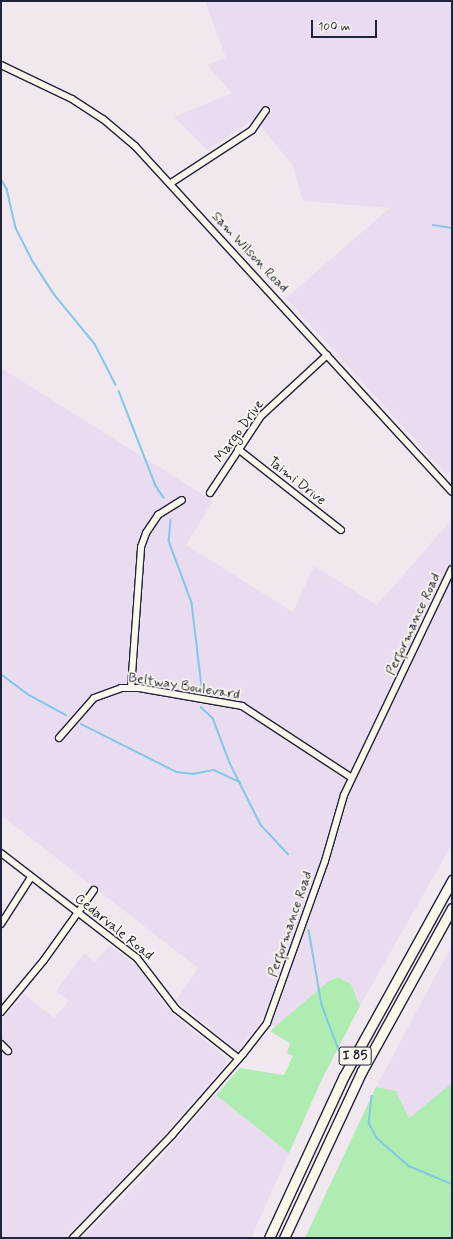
<!DOCTYPE html>
<html>
<head>
<meta charset="utf-8">
<style>
	body { margin:0 }
	#map { position:relative; width:453px; height:1239px; overflow:hidden; background:#f1e7ee; font-family:Mynerve,sans-serif }
	div>[style] { position:absolute }
	.built>* { inset:0; background:#eadcf0 }
	.green>* { inset:0; background:#afecb2 }
	.stream>* { height:1.5px; margin:-0.75px; padding:0 0.75px; transform-origin:0.75px; border-radius:0.75px; background:#84c7e5 }
	.roads { filter:drop-shadow(1px 0 #22223b) drop-shadow(-1px 0 #22223b) drop-shadow(0 1px #22223b) drop-shadow(0 -1px #22223b) }
	.minor>* { height:6px; margin:-3px; padding:0 3px; transform-origin:3px; border-radius:3px; background:#fbf7ec }
	.highway>* { height:9px; margin:-4.5px; padding:0 4.5px; transform-origin:4.5px; border-radius:4.5px; background:#fbf7ec }
	span { translate:-50% -50%; white-space:nowrap; text-align:center; line-height:1.15; -webkit-text-stroke:3.5px #fbf7ec; paint-order:stroke }
	.shield-label span { padding:1px 3px; background:#fbf7ec; border:1px solid; border-radius:3px; -webkit-text-stroke-width:0 }
	.shield-label { font-size:13px; color:#22223b; font-weight:700 }
	.street-label { font-size:14px; color:#22223b }
	.frame { position:absolute; inset:0; border:2px solid #22223b; pointer-events:none }
	.scale { position:absolute; left:311px; top:20px; width:66px; height:18px; box-sizing:border-box; border:2px solid #22223b; border-top:0; padding-left:5px; font-size:12px; line-height:14px; white-space:nowrap; color:#22223b; -webkit-text-stroke:3px #fbf7ec; paint-order:stroke }
</style>
</head>
<body>
<div id="map">
	<div class="built">
		<div style="clip-path:polygon(205px 1px,452px 1px,452px 470px,447px 475px,286px 298px,390px 208px,303px 201px,293px 166px,255px 119px,207px 150px,174px 117px,232px 93px,207px 65px,226px 58px)"></div>
		<div style="clip-path:polygon(1px 368px,213px 501px,186px 545px,293px 612px,314px 566px,377px 605px,452px 519px,452px 844px,360px 1006px,351px 984px,338px 977px,329px 981px,277px 1028px,263px 1017px,238px 1051px,176px 1000px,198px 968px,1px 815px)"></div>
		<div style="clip-path:polygon(110px 945px,139px 968px,168px 1010px,225px 1057px,227px 1063px,157px 1143px,65px 1238px,1px 1238px,1px 1021px,24px 994px,54px 1018px,69px 1001px,56px 991px,84px 953px,95px 962px)"></div>
		<div style="clip-path:polygon(452px 945px,452px 1083px,409px 1118px,396px 1091px,376px 1087px)"></div>
		<div style="clip-path:polygon(216px 1095px,289px 1153px,251px 1238px,82px 1238px,138px 1183px)"></div>
	</div>
	<div class="green">
		<div style="clip-path:polygon(338px 977px,351px 984px,360px 1006px,322px 1079px,289px 1153px,216px 1095px,240px 1068px,284px 1075px,293px 1056px,287px 1053px,290px 1043px,270px 1031px,329px 981px)"></div>
		<div style="clip-path:polygon(452px 1083px,452px 1238px,305px 1238px,376px 1087px,396px 1091px,409px 1118px)"></div>
	</div>
	<div class="stream">
		<div style="left:1px;top:179px;width:12px;rotate:59deg"></div>
		<div style="left:7px;top:189px;width:40px;rotate:77deg"></div>
		<div style="left:16px;top:228px;width:36px;rotate:63deg"></div>
		<div style="left:32px;top:260px;width:40px;rotate:57.1deg"></div>
		<div style="left:54px;top:294px;width:65px;rotate:50.6deg"></div>
		<div style="left:95px;top:344px;width:46px;rotate:62.9deg"></div>
		<div style="left:433px;top:225px;width:19px;rotate:9deg"></div>
		<div style="left:119px;top:391px;width:102px;rotate:68.7deg"></div>
		<div style="left:156px;top:486px;width:14px;rotate:56deg"></div>
		<div style="left:171px;top:520px;width:21px;rotate:95deg"></div>
		<div style="left:169px;top:541px;width:66px;rotate:69.6deg"></div>
		<div style="left:192px;top:603px;width:85px;rotate:83.2deg"></div>
		<div style="left:1px;top:674px;width:35px;rotate:37deg"></div>
		<div style="left:29px;top:695px;width:42px;rotate:28.4deg"></div>
		<div style="left:201px;top:707px;width:16px;rotate:43deg"></div>
		<div style="left:213px;top:718px;width:48px;rotate:69.3deg"></div>
		<div style="left:230px;top:763px;width:69px;rotate:63.4deg"></div>
		<div style="left:261px;top:825px;width:40px;rotate:47deg"></div>
		<div style="left:81px;top:724px;width:107px;rotate:26.6deg"></div>
		<div style="left:177px;top:772px;width:16px;rotate:7deg"></div>
		<div style="left:193px;top:774px;width:21px;rotate:-11deg"></div>
		<div style="left:214px;top:770px;width:29px;rotate:25deg"></div>
		<div style="left:309px;top:930px;width:76px;rotate:80.2deg"></div>
		<div style="left:322px;top:1005px;width:48px;rotate:69.3deg"></div>
		<div style="left:372px;top:1096px;width:27px;rotate:96deg"></div>
		<div style="left:369px;top:1123px;width:17px;rotate:62deg"></div>
		<div style="left:377px;top:1138px;width:43px;rotate:41.2deg"></div>
		<div style="left:409px;top:1166px;width:47px;rotate:22.7deg"></div>
	</div>
	<div class="roads">
		<div class="minor">
			<div style="left:1px;top:65px;width:79px;rotate:25.6deg"></div>
			<div style="left:72px;top:99px;width:37px;rotate:33deg"></div>
			<div style="left:103px;top:119px;width:42px;rotate:40.2deg"></div>
			<div style="left:135px;top:146px;width:469px;rotate:47.5deg"></div>
			<div style="left:171px;top:183px;width:97px;rotate:-33.2deg"></div>
			<div style="left:252px;top:130px;width:24px;rotate:-55deg"></div>
			<div style="left:238px;top:449px;width:131px;rotate:38.2deg"></div>
			<div style="left:210px;top:493px;width:92px;rotate:-56.5deg"></div>
			<div style="left:261px;top:416px;width:90px;rotate:-42.7deg"></div>
			<div style="left:131px;top:688px;width:141px;rotate:-85.9deg"></div>
			<div style="left:141px;top:547px;width:15px;rotate:-70deg"></div>
			<div style="left:146px;top:533px;width:22px;rotate:-56deg"></div>
			<div style="left:158px;top:515px;width:28px;rotate:-32deg"></div>
			<div style="left:59px;top:738px;width:53px;rotate:-48.8deg"></div>
			<div style="left:94px;top:698px;width:29px;rotate:-20deg"></div>
			<div style="left:121px;top:688px;width:18px"></div>
			<div style="left:139px;top:688px;width:105px;rotate:9.9deg"></div>
			<div style="left:242px;top:706px;width:131px;rotate:33.2deg"></div>
			<div style="left:1px;top:853px;width:172px;rotate:37.7deg"></div>
			<div style="left:137px;top:958px;width:64px;rotate:52.6deg"></div>
			<div style="left:176px;top:1009px;width:80px;rotate:38.4deg"></div>
			<div style="left:1px;top:924px;width:56px;rotate:-57.4deg"></div>
			<div style="left:1px;top:1012px;width:67px;rotate:-50.4deg"></div>
			<div style="left:44px;top:960px;width:86px;rotate:-54.5deg"></div>
			<div style="left:1px;top:1044px;width:10px;rotate:45deg"></div>
			<div style="left:73px;top:1238px;width:143px;rotate:-46.1deg"></div>
			<div style="left:172px;top:1135px;width:108px;rotate:-48.8deg"></div>
			<div style="left:243px;top:1054px;width:39px;rotate:-52deg"></div>
			<div style="left:267px;top:1023px;width:172px;rotate:-70.3deg"></div>
			<div style="left:325px;top:861px;width:69px;rotate:-73.9deg"></div>
			<div style="left:344px;top:795px;width:250px;rotate:-64.5deg"></div>
		</div>
		<div class="highway">
			<div style="left:269px;top:1238px;width:179px;rotate:-65.2deg"></div>
			<div style="left:344px;top:1076px;width:224px;rotate:-61.1deg"></div>
			<div style="left:284px;top:1238px;width:184px;rotate:-65deg"></div>
			<div style="left:362px;top:1071px;width:186px;rotate:-61.1deg"></div>
		</div>
	</div>
	<div class="shield-label">
		<span style="left:355px;top:1056px">I 85</span>
	</div>
	<div class="street-label">
		<span style="left:250px;top:252px;rotate:47deg">Sam Wilson Road</span>
		<span style="left:239px;top:431px;rotate:-54deg">Margo Drive</span>
		<span style="left:297px;top:481px;rotate:38deg">Taimi Drive</span>
		<span style="left:413px;top:624px;rotate:-65deg">Performance Road</span>
		<span style="left:184px;top:686px;rotate:9deg">Beltway Boulevard</span>
		<span style="left:290px;top:924px;rotate:-71deg">Performance Road</span>
		<span style="left:114px;top:927px;rotate:39deg">Cedarvale Road</span>
	</div>
	<div class="frame"></div>
	<div class="scale">100 m</div>
</div>
</body>
</html>
